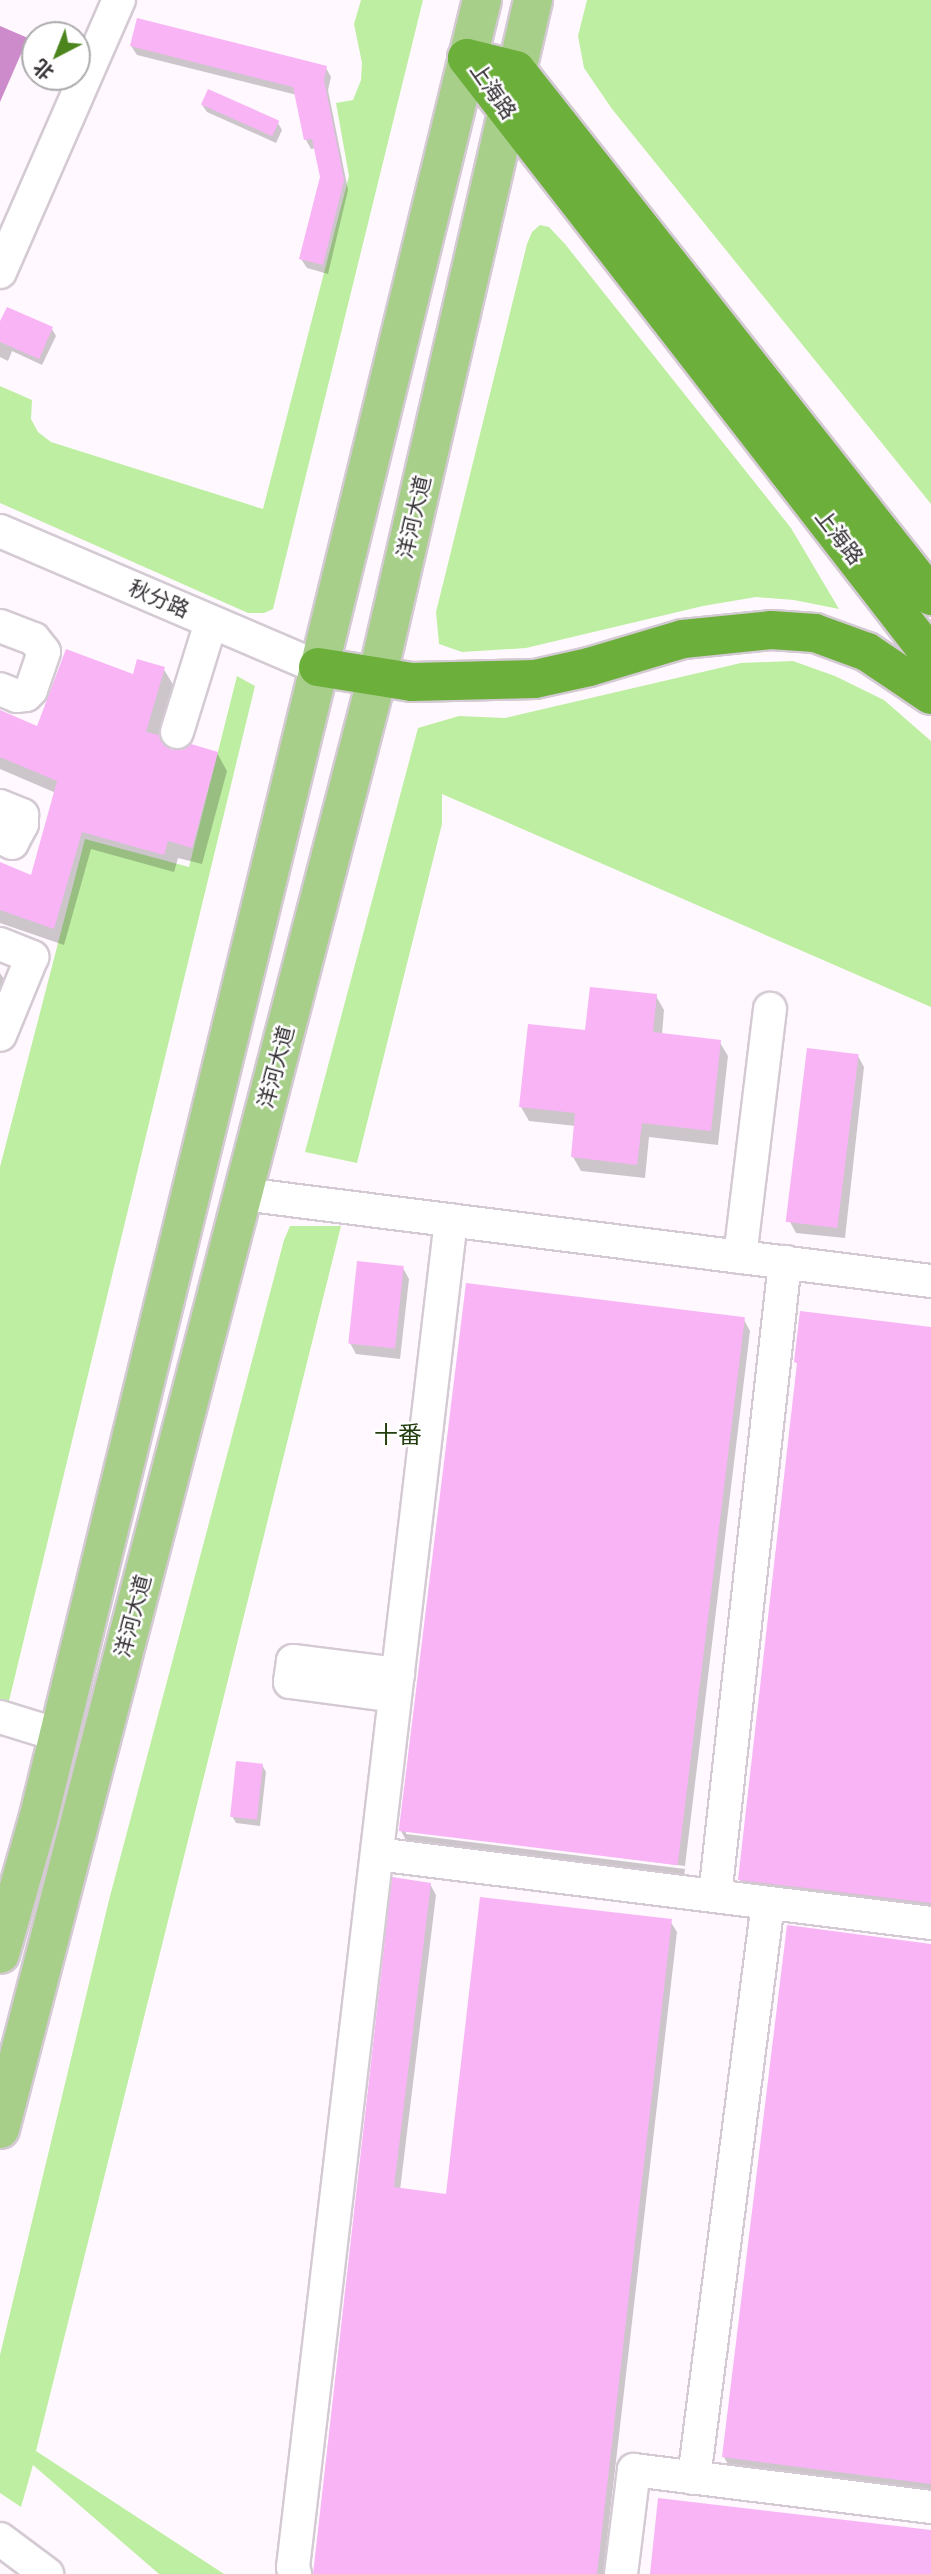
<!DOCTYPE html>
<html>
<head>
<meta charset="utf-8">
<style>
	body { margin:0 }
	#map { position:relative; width:931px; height:2574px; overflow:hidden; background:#fff8fe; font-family:Raleway,"Noto Sans SC",sans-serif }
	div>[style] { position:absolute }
	.green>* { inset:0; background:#beeea2 }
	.water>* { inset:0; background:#cd8bcb }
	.shadow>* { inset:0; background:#0003 }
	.building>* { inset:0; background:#f9b4f6; transform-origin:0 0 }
	.roads { filter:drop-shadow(2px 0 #d4cad3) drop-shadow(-2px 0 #d4cad3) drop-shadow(0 2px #d4cad3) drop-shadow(0 -2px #d4cad3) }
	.minor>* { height:32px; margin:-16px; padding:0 16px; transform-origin:16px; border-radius:16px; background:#fff }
	.major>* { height:38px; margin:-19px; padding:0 19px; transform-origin:19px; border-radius:19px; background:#a7cf89 }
	.highway>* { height:38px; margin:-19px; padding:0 19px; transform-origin:19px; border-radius:19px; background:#6caf3b }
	span { translate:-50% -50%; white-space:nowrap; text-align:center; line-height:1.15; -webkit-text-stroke:5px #fff; paint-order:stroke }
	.street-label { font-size:21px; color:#332f33 }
	.quarter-label { font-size:24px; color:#233e0f }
	.north { position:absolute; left:21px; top:21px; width:70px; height:70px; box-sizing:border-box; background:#fff; border:2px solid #adacad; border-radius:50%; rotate:222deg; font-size:19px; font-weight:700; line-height:28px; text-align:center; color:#332f33 }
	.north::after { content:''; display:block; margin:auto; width:24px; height:32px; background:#4c841e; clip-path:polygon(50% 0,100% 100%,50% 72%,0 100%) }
</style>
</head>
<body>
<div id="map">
	<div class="green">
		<div style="clip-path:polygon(361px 0,423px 0,273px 609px,264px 613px,248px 613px,0 503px,0 386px,32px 400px,31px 419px,38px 432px,51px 442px,263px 509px,349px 176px,336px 103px,353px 100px,361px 80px,362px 63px,354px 24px)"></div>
		<div style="clip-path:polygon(587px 0,931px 0,931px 504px,612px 109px,584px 68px,578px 36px)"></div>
		<div style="clip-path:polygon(540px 225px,549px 227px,565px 244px,791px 528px,839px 609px,794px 600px,756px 597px,703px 606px,526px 648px,462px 652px,439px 644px,436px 612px,527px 244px,532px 232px)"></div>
		<div style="clip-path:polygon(793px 661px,835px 676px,884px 700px,931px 741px,931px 1007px,442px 794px,442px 824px,357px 1163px,305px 1152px,418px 728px,459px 716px,505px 718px,741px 663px)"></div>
		<div style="clip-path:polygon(237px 676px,255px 686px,0 1738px,0 1167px,85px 839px,189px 867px)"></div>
		<div style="clip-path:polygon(290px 1226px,341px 1226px,36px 2451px,224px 2574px,159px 2574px,33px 2465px,21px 2507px,0 2493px,0 2355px,109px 1900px,284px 1240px)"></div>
	</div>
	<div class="water">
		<div style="clip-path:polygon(0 26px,28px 38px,0 102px)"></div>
	</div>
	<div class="shadow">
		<div style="clip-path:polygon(131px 46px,326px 68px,331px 77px,328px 90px,348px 190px,328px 274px,307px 268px,301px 259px,322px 177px,316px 148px,311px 149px,306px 140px,297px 95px,137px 55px)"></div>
		<div style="clip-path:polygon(202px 105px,278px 123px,282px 130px,276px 143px,207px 112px)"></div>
		<div style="clip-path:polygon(0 326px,52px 329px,56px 336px,42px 365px,12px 351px,8px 361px,0 357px)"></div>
		<div style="clip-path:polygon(163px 668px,174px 686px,159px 738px,163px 747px,172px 751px,217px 753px,227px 771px,202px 864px,178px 858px,174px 872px,91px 849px,64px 945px,0 923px,0 864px,32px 877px,56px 793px,0 769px,0 712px,38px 729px,134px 676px)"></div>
		<div style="clip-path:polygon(0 973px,9px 986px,0 1006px)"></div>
		<div style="clip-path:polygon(656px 996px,664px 1010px,662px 1035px,719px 1041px,728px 1056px,718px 1145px,649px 1137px,645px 1178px,581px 1171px,573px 1157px,576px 1126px,529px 1121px,521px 1107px,587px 1032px)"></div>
		<div style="clip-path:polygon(858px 1056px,864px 1067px,845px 1238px,796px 1233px,790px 1222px)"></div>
		<div style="clip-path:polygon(403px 1268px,409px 1279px,400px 1359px,356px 1354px,350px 1343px)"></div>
		<div style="clip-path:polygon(744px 1320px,750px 1331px,685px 1866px,406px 1830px,406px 1834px,685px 1869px,684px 1877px,407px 1842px,401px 1831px)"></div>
		<div style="clip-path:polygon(931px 1328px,931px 1913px,746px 1891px,740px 1880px,799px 1367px,796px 1362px)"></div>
		<div style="clip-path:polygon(262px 1765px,266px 1772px,260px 1826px,236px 1823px,232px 1816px)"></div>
		<div style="clip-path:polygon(394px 1879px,430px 1884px,436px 1895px,400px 2190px,448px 2196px,670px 1921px,677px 1932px,603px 2574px,314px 2574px)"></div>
		<div style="clip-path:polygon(931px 1945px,931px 2493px,730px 2468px,724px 2457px)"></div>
	</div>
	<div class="building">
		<div style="clip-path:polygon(137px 18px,327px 66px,324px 80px,344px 180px,323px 265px,299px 259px,320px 177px,312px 139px,304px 140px,293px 87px,130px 46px)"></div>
		<div style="left:208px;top:89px;width:78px;height:17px;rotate:24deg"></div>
		<div style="clip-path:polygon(7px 307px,53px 327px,39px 359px,0 342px,0 321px)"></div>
		<div style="clip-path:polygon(66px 649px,133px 674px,137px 659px,165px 667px,146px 732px,159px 735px,164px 745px,172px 750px,182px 750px,191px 744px,218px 752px,192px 848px,168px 841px,164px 855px,82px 832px,54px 929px,0 910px,0 862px,31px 875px,57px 781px,0 757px,0 710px,37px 726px)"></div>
		<div style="clip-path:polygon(590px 987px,657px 994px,653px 1032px,721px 1040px,711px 1131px,642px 1123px,637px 1165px,571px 1157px,575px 1113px,519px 1107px,528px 1024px,585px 1030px)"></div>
		<div style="left:807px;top:1048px;width:52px;height:175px;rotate:7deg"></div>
		<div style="left:357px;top:1261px;width:47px;height:83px;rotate:6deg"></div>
		<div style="left:466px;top:1283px;width:281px;height:552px;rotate:7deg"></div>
		<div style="clip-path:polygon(800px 1311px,931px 1327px,931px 1903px,738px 1880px,797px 1363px,794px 1362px)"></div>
		<div style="left:236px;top:1761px;width:27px;height:56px;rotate:6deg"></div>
		<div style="clip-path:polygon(392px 1877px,431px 1883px,394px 2187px,446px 2194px,480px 1897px,672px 1919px,597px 2574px,313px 2574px)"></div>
		<div style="clip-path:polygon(787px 1925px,931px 1944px,931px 2484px,722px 2457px)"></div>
		<div style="clip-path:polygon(658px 2498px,931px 2530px,931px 2574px,650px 2574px)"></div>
	</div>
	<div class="roads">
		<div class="minor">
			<div style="left:0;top:272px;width:297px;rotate:-66.4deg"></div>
			<div style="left:0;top:531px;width:346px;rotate:23.2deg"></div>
			<div style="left:0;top:626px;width:36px;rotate:21deg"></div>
			<div style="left:34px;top:639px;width:16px;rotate:52deg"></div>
			<div style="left:44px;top:652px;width:40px;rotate:108.9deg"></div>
			<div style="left:31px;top:690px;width:7px;rotate:135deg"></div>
			<div style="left:26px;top:695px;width:9px;rotate:174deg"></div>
			<div style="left:17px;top:696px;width:18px;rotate:-158deg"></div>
			<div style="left:177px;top:732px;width:115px;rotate:-72.8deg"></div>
			<div style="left:0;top:806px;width:24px;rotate:22deg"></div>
			<div style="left:22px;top:815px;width:9px;rotate:90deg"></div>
			<div style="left:22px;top:824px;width:21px;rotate:118deg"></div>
			<div style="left:12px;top:843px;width:13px;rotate:-153deg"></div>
			<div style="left:0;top:944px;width:35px;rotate:22deg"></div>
			<div style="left:32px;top:957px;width:84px;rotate:112.3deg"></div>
			<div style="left:243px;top:1194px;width:693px;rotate:7.21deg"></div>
			<div style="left:740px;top:1257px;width:250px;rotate:-83.1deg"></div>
			<div style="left:395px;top:1696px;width:106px;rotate:-172.4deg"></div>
			<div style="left:290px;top:1682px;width:21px;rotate:-82deg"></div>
			<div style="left:293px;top:1661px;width:106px;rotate:7.1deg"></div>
			<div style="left:0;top:1717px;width:61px;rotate:17.2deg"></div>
			<div style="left:377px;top:1854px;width:558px;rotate:7.1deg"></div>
			<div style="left:715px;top:1896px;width:638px;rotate:-83.7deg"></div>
			<div style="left:694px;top:2478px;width:580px;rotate:-82.67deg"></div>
			<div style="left:0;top:2539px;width:59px;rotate:36.7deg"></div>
			<div style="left:295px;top:2574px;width:7px;rotate:-106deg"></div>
			<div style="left:293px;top:2567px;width:1356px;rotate:-83.31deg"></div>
			<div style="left:621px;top:2574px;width:105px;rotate:-82.9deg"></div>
			<div style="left:634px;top:2470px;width:299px;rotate:7.1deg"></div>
		</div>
		<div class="major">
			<div style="left:0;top:1954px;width:139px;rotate:-74.2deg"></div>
			<div style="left:38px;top:1820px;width:1873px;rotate:-76.29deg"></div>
			<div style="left:0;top:2129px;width:1499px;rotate:-75.44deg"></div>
			<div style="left:377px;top:678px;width:696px;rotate:-77.04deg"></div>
		</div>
		<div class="highway">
			<div style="left:467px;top:58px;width:757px;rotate:52.19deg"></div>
			<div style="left:467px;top:58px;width:50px;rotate:13.8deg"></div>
			<div style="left:516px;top:70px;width:670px;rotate:51.73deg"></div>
			<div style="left:318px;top:667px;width:95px;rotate:9.1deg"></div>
			<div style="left:412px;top:682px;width:123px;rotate:-1.4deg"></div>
			<div style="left:535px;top:679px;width:55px;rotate:-12.5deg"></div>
			<div style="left:589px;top:667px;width:98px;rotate:-16.6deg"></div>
			<div style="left:683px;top:639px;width:88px;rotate:-5.8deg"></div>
			<div style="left:771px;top:630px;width:44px;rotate:3.9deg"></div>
			<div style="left:815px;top:633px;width:55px;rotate:20.1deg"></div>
			<div style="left:867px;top:652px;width:77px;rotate:33.9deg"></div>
		</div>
	</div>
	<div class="street-label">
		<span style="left:493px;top:91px;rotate:55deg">上海路</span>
		<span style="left:414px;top:517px;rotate:-77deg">洋河大道</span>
		<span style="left:839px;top:537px;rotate:52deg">上海路</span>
		<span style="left:159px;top:599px;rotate:23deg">秋分路</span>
		<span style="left:276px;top:1067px;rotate:-75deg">洋河大道</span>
		<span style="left:133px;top:1616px;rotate:-75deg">洋河大道</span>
	</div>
	<div class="quarter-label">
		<span style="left:398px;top:1435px">十番</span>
	</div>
	<div class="north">北</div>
</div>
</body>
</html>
